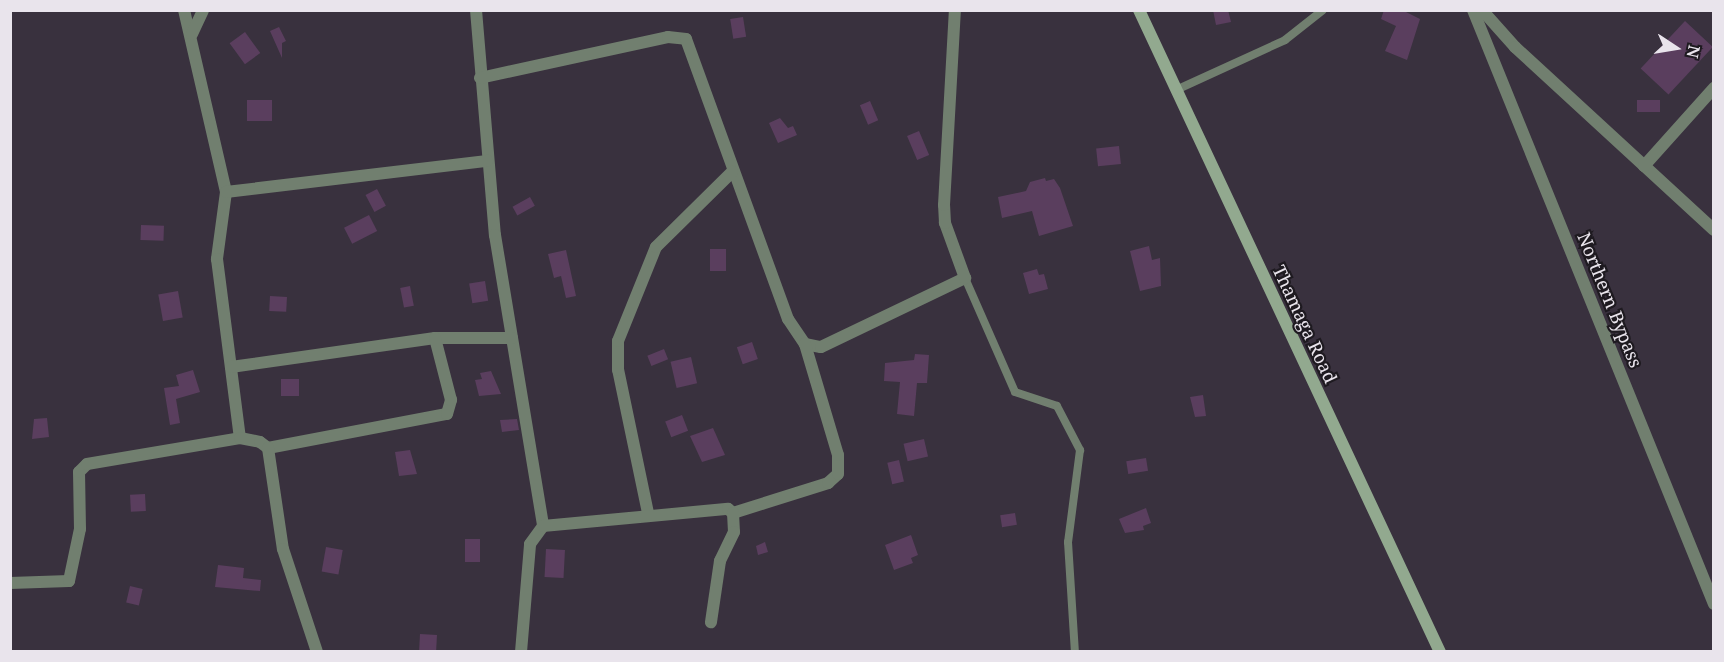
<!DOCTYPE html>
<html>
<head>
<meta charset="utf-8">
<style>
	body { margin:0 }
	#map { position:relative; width:1724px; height:662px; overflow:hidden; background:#39313e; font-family:"Noto Serif",serif }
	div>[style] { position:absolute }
	.building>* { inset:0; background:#5a3e5e; transform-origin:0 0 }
	.service>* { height:8px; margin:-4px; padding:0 4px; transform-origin:4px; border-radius:4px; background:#717f6f }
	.minor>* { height:12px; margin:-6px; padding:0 6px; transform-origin:6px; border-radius:6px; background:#717f6f }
	.secondary>* { height:12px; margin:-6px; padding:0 6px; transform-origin:6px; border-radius:6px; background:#92a98f }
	span { translate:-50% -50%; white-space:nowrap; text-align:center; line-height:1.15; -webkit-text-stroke:4.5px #1e1a20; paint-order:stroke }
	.street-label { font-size:18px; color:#e9e4ec }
	.frame { position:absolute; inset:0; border:12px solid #e9e4ec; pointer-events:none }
	.north { position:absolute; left:1646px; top:18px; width:60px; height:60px; -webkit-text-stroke:4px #1e1a20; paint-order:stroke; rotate:102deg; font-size:16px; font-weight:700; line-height:24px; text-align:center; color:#e9e4ec }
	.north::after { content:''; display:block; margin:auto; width:21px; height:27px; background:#e9e4ec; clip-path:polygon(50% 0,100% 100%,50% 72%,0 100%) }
</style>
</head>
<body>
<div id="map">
	<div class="building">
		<div style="clip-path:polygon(1213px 10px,1228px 10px,1231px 22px,1216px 25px)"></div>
		<div style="clip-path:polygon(1384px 10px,1402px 10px,1420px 19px,1407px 60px,1385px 51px,1396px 26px,1381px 19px)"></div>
		<div style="left:743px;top:17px;width:20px;height:13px;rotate:81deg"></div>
		<div style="left:1685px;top:21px;width:38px;height:65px;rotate:43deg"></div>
		<div style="clip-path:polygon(279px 27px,286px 41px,282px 43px,282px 58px,270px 31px)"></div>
		<div style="left:245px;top:32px;width:26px;height:19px;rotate:54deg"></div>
		<div style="left:247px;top:100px;width:25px;height:21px"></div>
		<div style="left:1637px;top:100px;width:23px;height:12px"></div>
		<div style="left:870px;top:101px;width:21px;height:11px;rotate:67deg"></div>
		<div style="clip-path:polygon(780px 118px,788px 128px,793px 126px,797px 135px,778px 143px,769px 123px)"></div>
		<div style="left:919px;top:131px;width:26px;height:13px;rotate:67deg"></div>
		<div style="left:1119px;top:146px;width:18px;height:23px;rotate:84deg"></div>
		<div style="clip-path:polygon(1045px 178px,1046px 181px,1054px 179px,1060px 188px,1073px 226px,1039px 236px,1032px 211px,1002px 218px,998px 197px,1026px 191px,1030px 182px)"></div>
		<div style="left:377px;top:189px;width:19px;height:13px;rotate:62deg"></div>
		<div style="left:530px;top:197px;width:10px;height:20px;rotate:61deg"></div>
		<div style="left:369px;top:215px;width:18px;height:28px;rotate:63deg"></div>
		<div style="left:141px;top:225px;width:23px;height:15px;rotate:2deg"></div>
		<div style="clip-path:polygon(1149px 246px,1152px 260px,1160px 258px,1161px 286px,1140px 291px,1130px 251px)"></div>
		<div style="left:726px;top:249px;width:22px;height:16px;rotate:90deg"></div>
		<div style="clip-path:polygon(566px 250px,576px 296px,566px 298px,561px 276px,554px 278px,548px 254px)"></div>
		<div style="clip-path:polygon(1037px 269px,1039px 275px,1044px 274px,1048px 289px,1029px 294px,1023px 273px)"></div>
		<div style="left:485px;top:281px;width:20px;height:16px;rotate:81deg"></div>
		<div style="left:410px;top:286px;width:20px;height:10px;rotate:79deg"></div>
		<div style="left:178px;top:291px;width:27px;height:20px;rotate:80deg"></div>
		<div style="left:270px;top:296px;width:17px;height:15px;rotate:3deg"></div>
		<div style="left:752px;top:342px;width:18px;height:16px;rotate:71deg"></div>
		<div style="left:664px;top:349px;width:11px;height:18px;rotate:68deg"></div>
		<div style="clip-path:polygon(915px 354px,929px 355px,927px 383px,917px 383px,914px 416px,897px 414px,900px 382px,884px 381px,885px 363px,914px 360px)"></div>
		<div style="left:691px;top:357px;width:27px;height:21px;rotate:77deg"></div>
		<div style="clip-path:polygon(193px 370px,200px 392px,176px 399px,180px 423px,170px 425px,164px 388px,179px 386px,176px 375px)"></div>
		<div style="clip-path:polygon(491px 371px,501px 394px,479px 396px,475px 380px,482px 379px,480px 373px)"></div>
		<div style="left:281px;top:379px;width:18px;height:17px"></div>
		<div style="clip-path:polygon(1203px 395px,1206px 416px,1195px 417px,1190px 397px)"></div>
		<div style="left:682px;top:415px;width:17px;height:18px;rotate:69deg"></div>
		<div style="clip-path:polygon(47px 418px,49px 437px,32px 439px,34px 419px)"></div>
		<div style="clip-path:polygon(517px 419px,519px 430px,502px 432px,500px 420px)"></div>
		<div style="clip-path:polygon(713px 428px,725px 455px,702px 462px,690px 436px)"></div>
		<div style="left:924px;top:439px;width:18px;height:21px;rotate:77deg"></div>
		<div style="clip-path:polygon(410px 450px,417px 474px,399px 476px,395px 452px)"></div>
		<div style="left:1146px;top:458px;width:13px;height:20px;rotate:81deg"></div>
		<div style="left:899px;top:460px;width:22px;height:12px;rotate:77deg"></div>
		<div style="left:145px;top:494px;width:17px;height:15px;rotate:87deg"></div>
		<div style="clip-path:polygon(1146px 508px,1151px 523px,1143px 526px,1144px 530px,1125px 533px,1119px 519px)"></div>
		<div style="left:1015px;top:513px;width:12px;height:15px;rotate:81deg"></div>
		<div style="clip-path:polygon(911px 535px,918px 555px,911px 558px,913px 563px,894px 570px,885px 545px)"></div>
		<div style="left:465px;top:539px;width:15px;height:23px"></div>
		<div style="clip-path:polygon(765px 542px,768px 552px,758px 555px,756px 546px)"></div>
		<div style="left:326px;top:547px;width:17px;height:25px;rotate:10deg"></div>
		<div style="left:546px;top:549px;width:19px;height:28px;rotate:3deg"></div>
		<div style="clip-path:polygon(218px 565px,244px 568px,243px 578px,261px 580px,260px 591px,215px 587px)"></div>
		<div style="left:130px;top:586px;width:13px;height:17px;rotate:13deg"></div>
		<div style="left:420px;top:634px;width:17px;height:17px;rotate:3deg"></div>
	</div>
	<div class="service">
		<div style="left:1176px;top:90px;width:120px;rotate:-24.6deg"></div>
		<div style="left:1285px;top:40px;width:48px;rotate:-38.3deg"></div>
		<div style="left:965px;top:278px;width:124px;rotate:66.3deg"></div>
		<div style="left:1015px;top:392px;width:44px;rotate:18.4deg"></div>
		<div style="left:1057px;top:406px;width:50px;rotate:62.4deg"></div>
		<div style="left:1080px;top:450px;width:93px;rotate:97.4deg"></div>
		<div style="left:1068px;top:542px;width:110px;rotate:86.4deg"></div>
	</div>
	<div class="minor">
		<div style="left:184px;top:10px;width:187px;rotate:77deg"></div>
		<div style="left:226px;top:192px;width:68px;rotate:97.7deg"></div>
		<div style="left:217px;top:259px;width:180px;rotate:82.7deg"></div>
		<div style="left:476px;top:10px;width:226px;rotate:85.2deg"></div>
		<div style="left:495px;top:235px;width:295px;rotate:80.6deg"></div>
		<div style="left:1473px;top:10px;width:641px;rotate:67.92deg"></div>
		<div style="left:1482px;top:10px;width:50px;rotate:48.3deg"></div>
		<div style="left:1515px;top:47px;width:270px;rotate:42.6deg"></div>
		<div style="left:192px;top:34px;width:26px;rotate:-65deg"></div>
		<div style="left:480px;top:78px;width:192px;rotate:-12.3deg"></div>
		<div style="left:668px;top:37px;width:18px;rotate:6deg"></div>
		<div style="left:686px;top:39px;width:298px;rotate:70deg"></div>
		<div style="left:788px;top:319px;width:30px;rotate:56deg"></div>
		<div style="left:805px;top:344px;width:16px;rotate:11deg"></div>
		<div style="left:821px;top:347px;width:160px;rotate:-25.6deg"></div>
		<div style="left:965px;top:278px;width:59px;rotate:-110deg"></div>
		<div style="left:945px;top:223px;width:18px;rotate:-93deg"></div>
		<div style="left:944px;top:205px;width:195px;rotate:-86.8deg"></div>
		<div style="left:1644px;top:166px;width:105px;rotate:-48.1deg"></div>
		<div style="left:226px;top:192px;width:263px;rotate:-6.8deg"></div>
		<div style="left:231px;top:367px;width:206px;rotate:-8.1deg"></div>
		<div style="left:435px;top:338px;width:77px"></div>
		<div style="left:268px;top:448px;width:182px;rotate:-10.8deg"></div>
		<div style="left:447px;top:414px;width:15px;rotate:-74deg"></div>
		<div style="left:451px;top:400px;width:64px;rotate:-104.5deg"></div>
		<div style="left:648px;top:513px;width:146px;rotate:-101.8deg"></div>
		<div style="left:618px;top:370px;width:29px;rotate:-90deg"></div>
		<div style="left:618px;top:341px;width:101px;rotate:-68deg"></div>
		<div style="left:656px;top:247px;width:107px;rotate:-44.6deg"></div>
		<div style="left:733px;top:513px;width:100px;rotate:-17.5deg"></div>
		<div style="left:828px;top:483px;width:13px;rotate:-42deg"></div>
		<div style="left:838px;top:474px;width:19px;rotate:-90deg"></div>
		<div style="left:838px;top:455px;width:116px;rotate:-106.6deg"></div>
		<div style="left:10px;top:583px;width:59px;rotate:-1.9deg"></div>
		<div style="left:69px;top:581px;width:53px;rotate:-78.1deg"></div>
		<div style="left:80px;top:529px;width:57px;rotate:-91deg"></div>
		<div style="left:79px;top:472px;width:11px;rotate:-45deg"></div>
		<div style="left:87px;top:464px;width:155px;rotate:-9.6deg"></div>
		<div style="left:240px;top:438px;width:20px;rotate:11deg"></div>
		<div style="left:260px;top:442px;width:10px;rotate:37deg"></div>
		<div style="left:268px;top:448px;width:102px;rotate:81.6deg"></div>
		<div style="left:283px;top:549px;width:108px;rotate:71.7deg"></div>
		<div style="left:521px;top:652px;width:108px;rotate:-85.2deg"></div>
		<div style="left:530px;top:544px;width:22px;rotate:-54deg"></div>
		<div style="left:543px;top:526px;width:186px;rotate:-5.3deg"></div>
		<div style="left:728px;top:509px;width:6px;rotate:39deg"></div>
		<div style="left:733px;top:513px;width:19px;rotate:87deg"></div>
		<div style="left:734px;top:532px;width:32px;rotate:116deg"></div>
		<div style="left:720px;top:561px;width:62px;rotate:98.4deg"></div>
	</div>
	<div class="secondary">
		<div style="left:1139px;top:10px;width:709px;rotate:64.88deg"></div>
	</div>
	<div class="street-label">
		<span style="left:1610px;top:300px;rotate:68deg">Northern Bypass</span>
		<span style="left:1305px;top:324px;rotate:65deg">Thamaga Road</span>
	</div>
	<div class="frame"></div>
	<div class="north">N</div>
</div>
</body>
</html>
